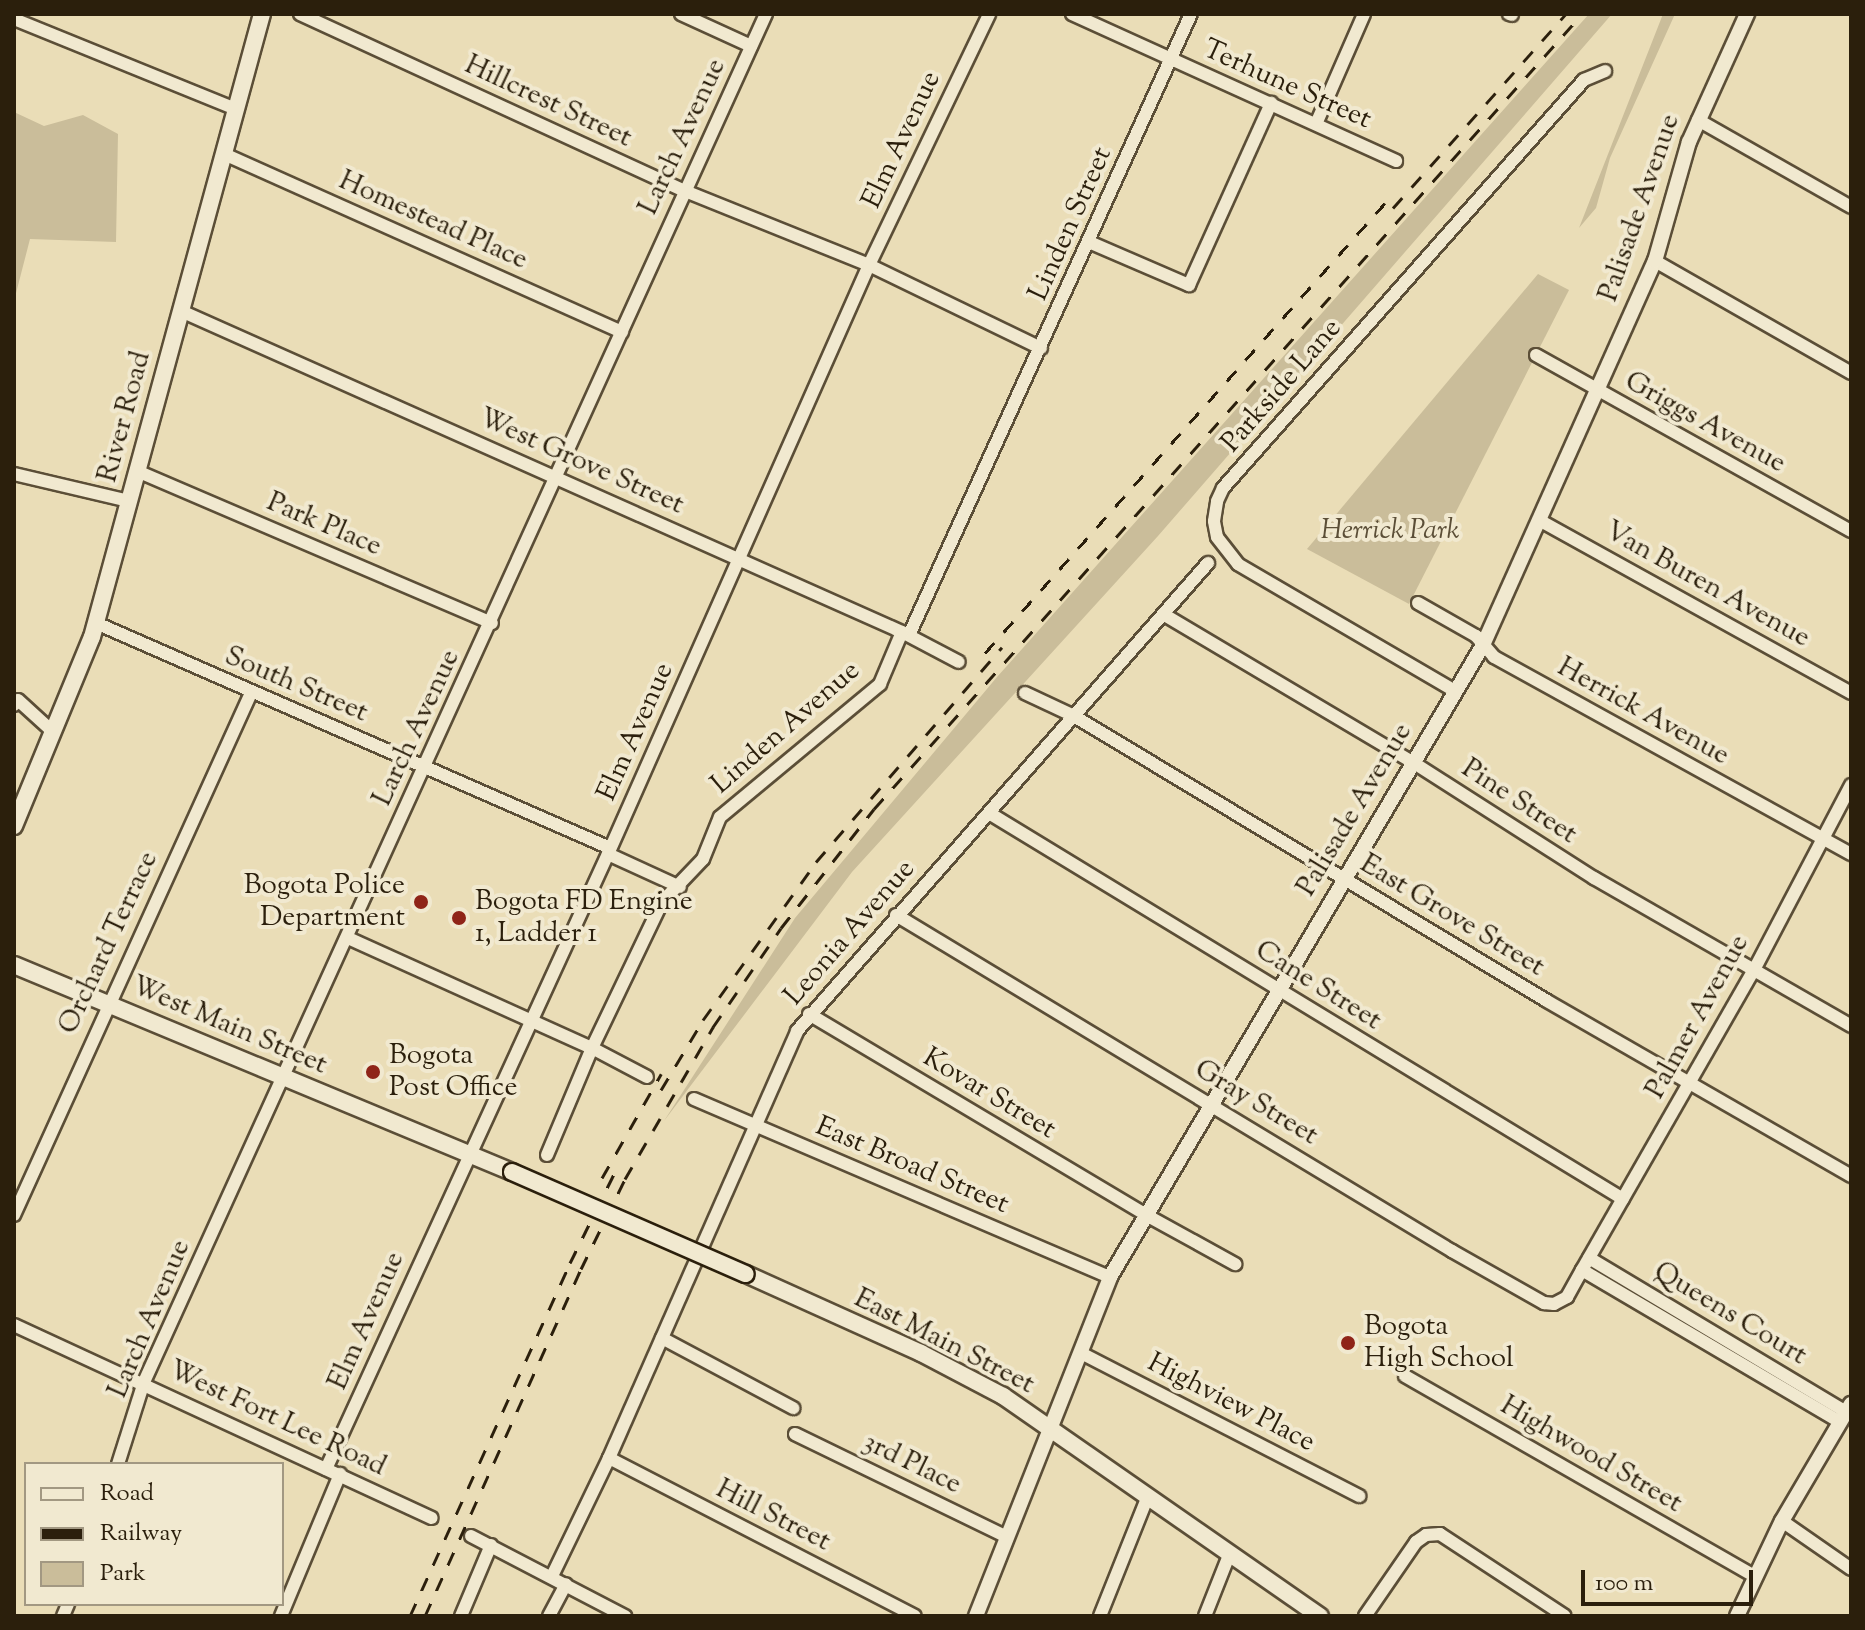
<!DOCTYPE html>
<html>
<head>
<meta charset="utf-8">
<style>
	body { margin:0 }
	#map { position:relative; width:1865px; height:1630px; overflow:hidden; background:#eaddb7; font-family:"Sorts Mill Goudy",serif }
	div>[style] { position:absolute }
	.green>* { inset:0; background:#cabd9a }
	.roads { filter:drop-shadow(2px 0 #5b4e37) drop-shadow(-2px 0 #5b4e37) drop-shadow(0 2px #5b4e37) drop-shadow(0 -2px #5b4e37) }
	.minor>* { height:12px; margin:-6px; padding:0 6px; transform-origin:6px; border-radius:6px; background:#f1e9d0 }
	.tertiary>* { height:14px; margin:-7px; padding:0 7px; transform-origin:7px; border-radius:7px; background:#f1e9d0 }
	.secondary>* { height:16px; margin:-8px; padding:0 8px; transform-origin:8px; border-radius:8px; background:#f1e9d0 }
	.rail>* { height:3px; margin-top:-1.5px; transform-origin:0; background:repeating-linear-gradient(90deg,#2b1f0c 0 14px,transparent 0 28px) }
	.bridges { filter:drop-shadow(2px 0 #2b1f0c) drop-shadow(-2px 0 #2b1f0c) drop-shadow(0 2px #2b1f0c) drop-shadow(0 -2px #2b1f0c) }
	.secondary-bridge>* { height:16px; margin:-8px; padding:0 8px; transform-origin:8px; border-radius:8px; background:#f1e9d0 }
	.dots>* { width:22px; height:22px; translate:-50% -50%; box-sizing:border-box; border:4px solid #f1e9d0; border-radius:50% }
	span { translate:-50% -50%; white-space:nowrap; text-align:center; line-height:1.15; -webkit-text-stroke:8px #f1e9d0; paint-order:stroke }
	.street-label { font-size:28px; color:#2b1f0c }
	.park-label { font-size:28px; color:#5b4e37; font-style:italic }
	.poi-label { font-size:28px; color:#2b1f0c }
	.right { translate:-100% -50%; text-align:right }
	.left { translate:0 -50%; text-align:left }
	.frame { position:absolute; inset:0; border:16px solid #2b1f0c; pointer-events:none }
	.legend { position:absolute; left:24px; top:1462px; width:260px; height:144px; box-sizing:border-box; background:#f1e9d0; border:2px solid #a29882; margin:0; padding:10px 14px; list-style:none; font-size:24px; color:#2b1f0c }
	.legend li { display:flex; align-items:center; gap:16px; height:40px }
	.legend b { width:40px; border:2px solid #a29882 }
	.scale { position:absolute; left:1581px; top:1570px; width:172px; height:36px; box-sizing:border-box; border:4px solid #2b1f0c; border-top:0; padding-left:10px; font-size:24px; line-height:28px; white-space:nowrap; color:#2b1f0c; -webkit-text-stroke:6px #f1e9d0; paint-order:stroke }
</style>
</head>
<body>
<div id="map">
	<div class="green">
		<div style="clip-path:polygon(1589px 14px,1612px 14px,1158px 536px,852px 872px,664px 1121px,795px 918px,997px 677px)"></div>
		<div style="clip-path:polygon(1663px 14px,1675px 14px,1610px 158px,1596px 208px,1579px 228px)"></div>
		<div style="clip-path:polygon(14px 112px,44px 126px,83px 115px,118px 134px,116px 242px,30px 239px,14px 301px)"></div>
		<div style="clip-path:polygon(1538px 274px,1569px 290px,1409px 604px,1307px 549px)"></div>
	</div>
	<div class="roads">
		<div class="minor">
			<div style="left:300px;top:14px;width:424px;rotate:24.7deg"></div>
			<div style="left:685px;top:191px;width:198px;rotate:21.9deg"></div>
			<div style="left:869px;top:265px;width:191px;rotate:25.8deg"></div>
			<div style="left:681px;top:14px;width:77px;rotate:24.6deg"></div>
			<div style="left:1072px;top:14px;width:356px;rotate:24.4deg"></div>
			<div style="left:1509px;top:14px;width:3px;rotate:18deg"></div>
			<div style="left:14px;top:19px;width:240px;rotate:22.1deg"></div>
			<div style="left:1698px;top:120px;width:176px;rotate:29.6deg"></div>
			<div style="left:1316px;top:124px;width:120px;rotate:-66.4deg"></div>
			<div style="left:224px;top:154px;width:436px;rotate:24.1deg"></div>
			<div style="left:1089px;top:242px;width:109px;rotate:23.3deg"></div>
			<div style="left:1189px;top:285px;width:200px;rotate:-65.7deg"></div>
			<div style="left:1655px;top:261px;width:226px;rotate:29.7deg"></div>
			<div style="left:181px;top:311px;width:789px;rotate:24deg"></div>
			<div style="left:902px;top:632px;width:64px;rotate:27.8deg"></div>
			<div style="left:1536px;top:355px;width:361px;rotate:29.2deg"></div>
			<div style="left:137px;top:471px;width:386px;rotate:23.2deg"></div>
			<div style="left:14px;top:474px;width:118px;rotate:13.2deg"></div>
			<div style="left:1539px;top:520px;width:357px;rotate:29deg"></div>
			<div style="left:1418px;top:603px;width:67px;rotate:29.6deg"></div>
			<div style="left:1476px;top:636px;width:28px;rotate:49deg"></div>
			<div style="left:1494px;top:657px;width:408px;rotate:28.9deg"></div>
			<div style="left:1163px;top:614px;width:292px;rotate:30.7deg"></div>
			<div style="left:1414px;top:763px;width:214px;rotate:32.6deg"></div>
			<div style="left:1594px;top:878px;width:297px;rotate:29.9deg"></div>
			<div style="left:96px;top:623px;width:561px;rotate:23.64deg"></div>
			<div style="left:909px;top:635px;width:682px;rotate:-65.58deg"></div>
			<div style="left:1455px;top:691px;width:251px;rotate:-149.7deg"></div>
			<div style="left:1238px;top:564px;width:34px;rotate:-128deg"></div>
			<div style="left:1217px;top:537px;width:16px;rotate:-101deg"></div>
			<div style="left:1214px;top:521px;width:20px;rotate:-81deg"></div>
			<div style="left:1217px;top:501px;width:14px;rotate:-65deg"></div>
			<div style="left:1223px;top:488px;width:545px;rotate:-48.5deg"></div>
			<div style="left:1584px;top:80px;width:23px;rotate:-23deg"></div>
			<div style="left:1025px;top:693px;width:54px;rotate:25.1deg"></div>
			<div style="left:1074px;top:716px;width:552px;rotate:31.07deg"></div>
			<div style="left:1547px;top:1001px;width:351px;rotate:29.9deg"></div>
			<div style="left:14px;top:705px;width:6px;rotate:-51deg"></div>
			<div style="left:18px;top:700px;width:47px;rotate:42.4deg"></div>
			<div style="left:989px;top:813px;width:742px;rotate:31.33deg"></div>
			<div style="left:608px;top:854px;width:79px;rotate:24.6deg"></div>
			<div style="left:896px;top:915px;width:650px;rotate:31.15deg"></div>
			<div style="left:1452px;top:1251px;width:106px;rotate:29.5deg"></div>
			<div style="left:1544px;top:1303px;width:10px;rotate:6deg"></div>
			<div style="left:1554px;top:1304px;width:15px;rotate:-28deg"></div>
			<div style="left:1567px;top:1297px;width:31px;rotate:-61deg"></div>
			<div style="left:1582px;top:1270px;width:346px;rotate:-60.2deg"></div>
			<div style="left:1754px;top:970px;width:209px;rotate:-62.3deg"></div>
			<div style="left:348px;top:938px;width:268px;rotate:24.3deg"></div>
			<div style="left:592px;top:1048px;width:62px;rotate:27.8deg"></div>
			<div style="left:809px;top:1014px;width:392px;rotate:30.8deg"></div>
			<div style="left:1146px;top:1215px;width:102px;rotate:28.8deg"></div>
			<div style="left:694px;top:1099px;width:452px;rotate:23.2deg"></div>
			<div style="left:547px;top:1155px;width:116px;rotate:-67.2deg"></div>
			<div style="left:592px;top:1048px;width:162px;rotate:-64.4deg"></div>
			<div style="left:662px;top:902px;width:59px;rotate:-46.4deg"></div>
			<div style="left:703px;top:859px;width:45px;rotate:-68deg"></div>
			<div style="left:720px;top:817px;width:208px;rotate:-39.7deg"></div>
			<div style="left:880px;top:684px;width:56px;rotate:-67.1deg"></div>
			<div style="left:14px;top:1215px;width:573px;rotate:-65.58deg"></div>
			<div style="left:1589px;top:1258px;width:300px;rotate:30.9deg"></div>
			<div style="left:1582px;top:1270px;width:299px;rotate:30.5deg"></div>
			<div style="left:14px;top:1325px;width:460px;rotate:24.8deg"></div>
			<div style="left:662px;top:1338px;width:149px;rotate:28.1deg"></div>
			<div style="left:1081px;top:1353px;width:313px;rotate:27.2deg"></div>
			<div style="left:1405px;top:1376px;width:402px;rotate:29.8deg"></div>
			<div style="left:795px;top:1434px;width:236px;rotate:25.9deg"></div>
			<div style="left:609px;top:1458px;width:344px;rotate:27.3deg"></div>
			<div style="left:118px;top:1464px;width:86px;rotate:-72.4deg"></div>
			<div style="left:144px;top:1382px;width:1503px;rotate:-65.55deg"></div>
			<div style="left:326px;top:1469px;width:677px;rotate:-65.37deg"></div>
			<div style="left:608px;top:854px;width:644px;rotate:-66.1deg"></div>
			<div style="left:869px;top:265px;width:278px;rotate:-64.4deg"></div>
			<div style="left:1782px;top:1521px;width:84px;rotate:34.8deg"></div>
			<div style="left:471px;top:1536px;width:174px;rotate:27.5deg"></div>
			<div style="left:552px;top:1576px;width:131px;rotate:-64.2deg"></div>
			<div style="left:609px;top:1458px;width:467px;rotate:-66.2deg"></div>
			<div style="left:797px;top:1031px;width:623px;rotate:-48.71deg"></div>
			<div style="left:63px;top:1616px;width:13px;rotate:-67deg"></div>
			<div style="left:281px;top:1616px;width:154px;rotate:-67.4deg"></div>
			<div style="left:461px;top:1616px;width:77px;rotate:-67.1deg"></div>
			<div style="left:549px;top:1616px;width:36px;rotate:-62deg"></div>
			<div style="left:1100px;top:1616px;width:129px;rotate:-68.2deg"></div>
			<div style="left:1205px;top:1616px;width:68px;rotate:-68.4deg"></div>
			<div style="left:1365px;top:1616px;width:90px;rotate:-55.4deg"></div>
			<div style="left:1416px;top:1542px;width:12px;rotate:-35deg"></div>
			<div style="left:1426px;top:1535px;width:14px;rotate:-4deg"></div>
			<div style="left:1440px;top:1534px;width:149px;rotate:33.3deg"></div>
		</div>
		<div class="tertiary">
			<div style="left:976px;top:1616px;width:365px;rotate:-68.4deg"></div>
			<div style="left:1110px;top:1277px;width:734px;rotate:-59.45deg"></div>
			<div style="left:1483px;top:645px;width:421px;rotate:-65.9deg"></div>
			<div style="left:1655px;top:261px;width:124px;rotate:-74.1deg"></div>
			<div style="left:1689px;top:142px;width:141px;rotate:-65.6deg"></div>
			<div style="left:1737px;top:1616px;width:105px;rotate:-64.7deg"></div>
			<div style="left:1782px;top:1521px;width:136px;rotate:-59.5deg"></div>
		</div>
		<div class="secondary">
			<div style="left:14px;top:826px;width:204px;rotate:-67.6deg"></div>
			<div style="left:92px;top:637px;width:646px;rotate:-74.74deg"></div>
			<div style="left:14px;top:965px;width:539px;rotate:22.57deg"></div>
			<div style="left:746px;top:1274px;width:192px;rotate:24.3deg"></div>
			<div style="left:921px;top:1353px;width:93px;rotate:27.7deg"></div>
			<div style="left:1003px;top:1396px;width:386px;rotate:34.8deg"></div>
		</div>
	</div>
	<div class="rail">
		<div style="left:1393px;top:208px;width:260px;rotate:-48.3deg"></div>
		<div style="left:985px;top:653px;width:616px;rotate:-48.36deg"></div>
		<div style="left:661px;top:1090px;width:82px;rotate:-59deg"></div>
		<div style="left:703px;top:1020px;width:194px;rotate:-54.4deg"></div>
		<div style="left:816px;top:862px;width:284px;rotate:-49.1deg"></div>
		<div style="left:602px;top:1178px;width:120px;rotate:-60.4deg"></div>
		<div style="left:410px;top:1616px;width:388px;rotate:-65.6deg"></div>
		<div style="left:570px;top:1263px;width:104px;rotate:-63.7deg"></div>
		<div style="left:425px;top:1616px;width:380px;rotate:-65.8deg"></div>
		<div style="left:581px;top:1269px;width:100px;rotate:-63.9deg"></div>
		<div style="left:625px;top:1179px;width:176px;rotate:-59.9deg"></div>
		<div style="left:713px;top:1027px;width:120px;rotate:-55.5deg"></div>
		<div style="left:781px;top:928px;width:151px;rotate:-52deg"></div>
		<div style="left:874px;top:809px;width:1065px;rotate:-48.31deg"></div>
	</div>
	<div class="bridges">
		<div class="secondary-bridge">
			<div style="left:512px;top:1172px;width:255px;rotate:23.6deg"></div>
		</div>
	</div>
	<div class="dots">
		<div style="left:421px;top:902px;background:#8f2418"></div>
		<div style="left:459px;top:918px;background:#8f2418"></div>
		<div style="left:373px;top:1072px;background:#8f2418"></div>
		<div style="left:1348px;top:1343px;background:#8f2418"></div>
	</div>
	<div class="street-label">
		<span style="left:1287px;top:85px;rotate:24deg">Terhune Street</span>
		<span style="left:548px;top:102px;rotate:25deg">Hillcrest Street</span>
		<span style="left:683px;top:137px;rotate:-65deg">Larch Avenue</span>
		<span style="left:902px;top:140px;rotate:-65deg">Elm Avenue</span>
		<span style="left:1640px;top:208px;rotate:-71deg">Palisade Avenue</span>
		<span style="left:433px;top:221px;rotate:24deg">Homestead Place</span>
		<span style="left:1071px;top:224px;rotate:-66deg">Linden Street</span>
		<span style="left:1282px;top:386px;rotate:-49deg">Parkside Lane</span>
		<span style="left:125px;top:417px;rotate:-75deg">River Road</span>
		<span style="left:1705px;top:423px;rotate:29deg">Griggs Avenue</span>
		<span style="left:581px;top:462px;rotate:24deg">West Grove Street</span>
		<span style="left:324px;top:525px;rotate:23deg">Park Place</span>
		<span style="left:1707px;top:585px;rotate:29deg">Van Buren Avenue</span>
		<span style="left:296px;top:685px;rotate:23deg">South Street</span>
		<span style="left:1643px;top:712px;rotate:29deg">Herrick Avenue</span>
		<span style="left:417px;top:728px;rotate:-65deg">Larch Avenue</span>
		<span style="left:786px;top:728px;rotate:-41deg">Linden Avenue</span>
		<span style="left:636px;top:732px;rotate:-66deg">Elm Avenue</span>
		<span style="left:1519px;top:802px;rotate:33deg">Pine Street</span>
		<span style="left:1355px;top:810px;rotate:-59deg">Palisade Avenue</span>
		<span style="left:1452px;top:916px;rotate:31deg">East Grove Street</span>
		<span style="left:850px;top:933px;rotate:-49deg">Leonia Avenue</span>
		<span style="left:109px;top:943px;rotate:-65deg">Orchard Terrace</span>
		<span style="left:1318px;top:986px;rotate:32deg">Cane Street</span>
		<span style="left:1698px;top:1017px;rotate:-61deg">Palmer Avenue</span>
		<span style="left:229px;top:1026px;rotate:23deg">West Main Street</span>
		<span style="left:989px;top:1094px;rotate:31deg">Kovar Street</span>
		<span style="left:1256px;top:1103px;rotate:31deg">Gray Street</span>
		<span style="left:912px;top:1166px;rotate:23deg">East Broad Street</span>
		<span style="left:1730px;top:1314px;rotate:31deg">Queens Court</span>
		<span style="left:150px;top:1319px;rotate:-67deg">Larch Avenue</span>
		<span style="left:367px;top:1321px;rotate:-66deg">Elm Avenue</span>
		<span style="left:944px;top:1342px;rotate:27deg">East Main Street</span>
		<span style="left:1231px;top:1403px;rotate:27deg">Highview Place</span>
		<span style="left:277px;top:1419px;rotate:25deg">West Fort Lee Road</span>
		<span style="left:1591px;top:1455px;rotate:30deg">Highwood Street</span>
		<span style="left:912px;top:1464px;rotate:26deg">3rd Place</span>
		<span style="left:773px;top:1516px;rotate:27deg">Hill Street</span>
	</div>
	<div class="park-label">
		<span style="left:1390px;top:531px">Herrick Park</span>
	</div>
	<div class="poi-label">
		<span class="right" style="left:405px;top:902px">Bogota Police<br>Department</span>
		<span class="left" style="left:475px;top:918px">Bogota FD Engine<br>1, Ladder 1</span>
		<span class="left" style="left:389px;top:1072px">Bogota<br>Post Office</span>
		<span class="left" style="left:1364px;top:1343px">Bogota<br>High School</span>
	</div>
	<div class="frame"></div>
	<ul class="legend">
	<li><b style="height:10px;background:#f1e9d0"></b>Road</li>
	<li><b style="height:10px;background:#2b1f0c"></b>Railway</li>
	<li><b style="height:22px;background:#cabd9a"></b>Park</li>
	</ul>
	<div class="scale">100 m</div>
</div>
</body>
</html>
